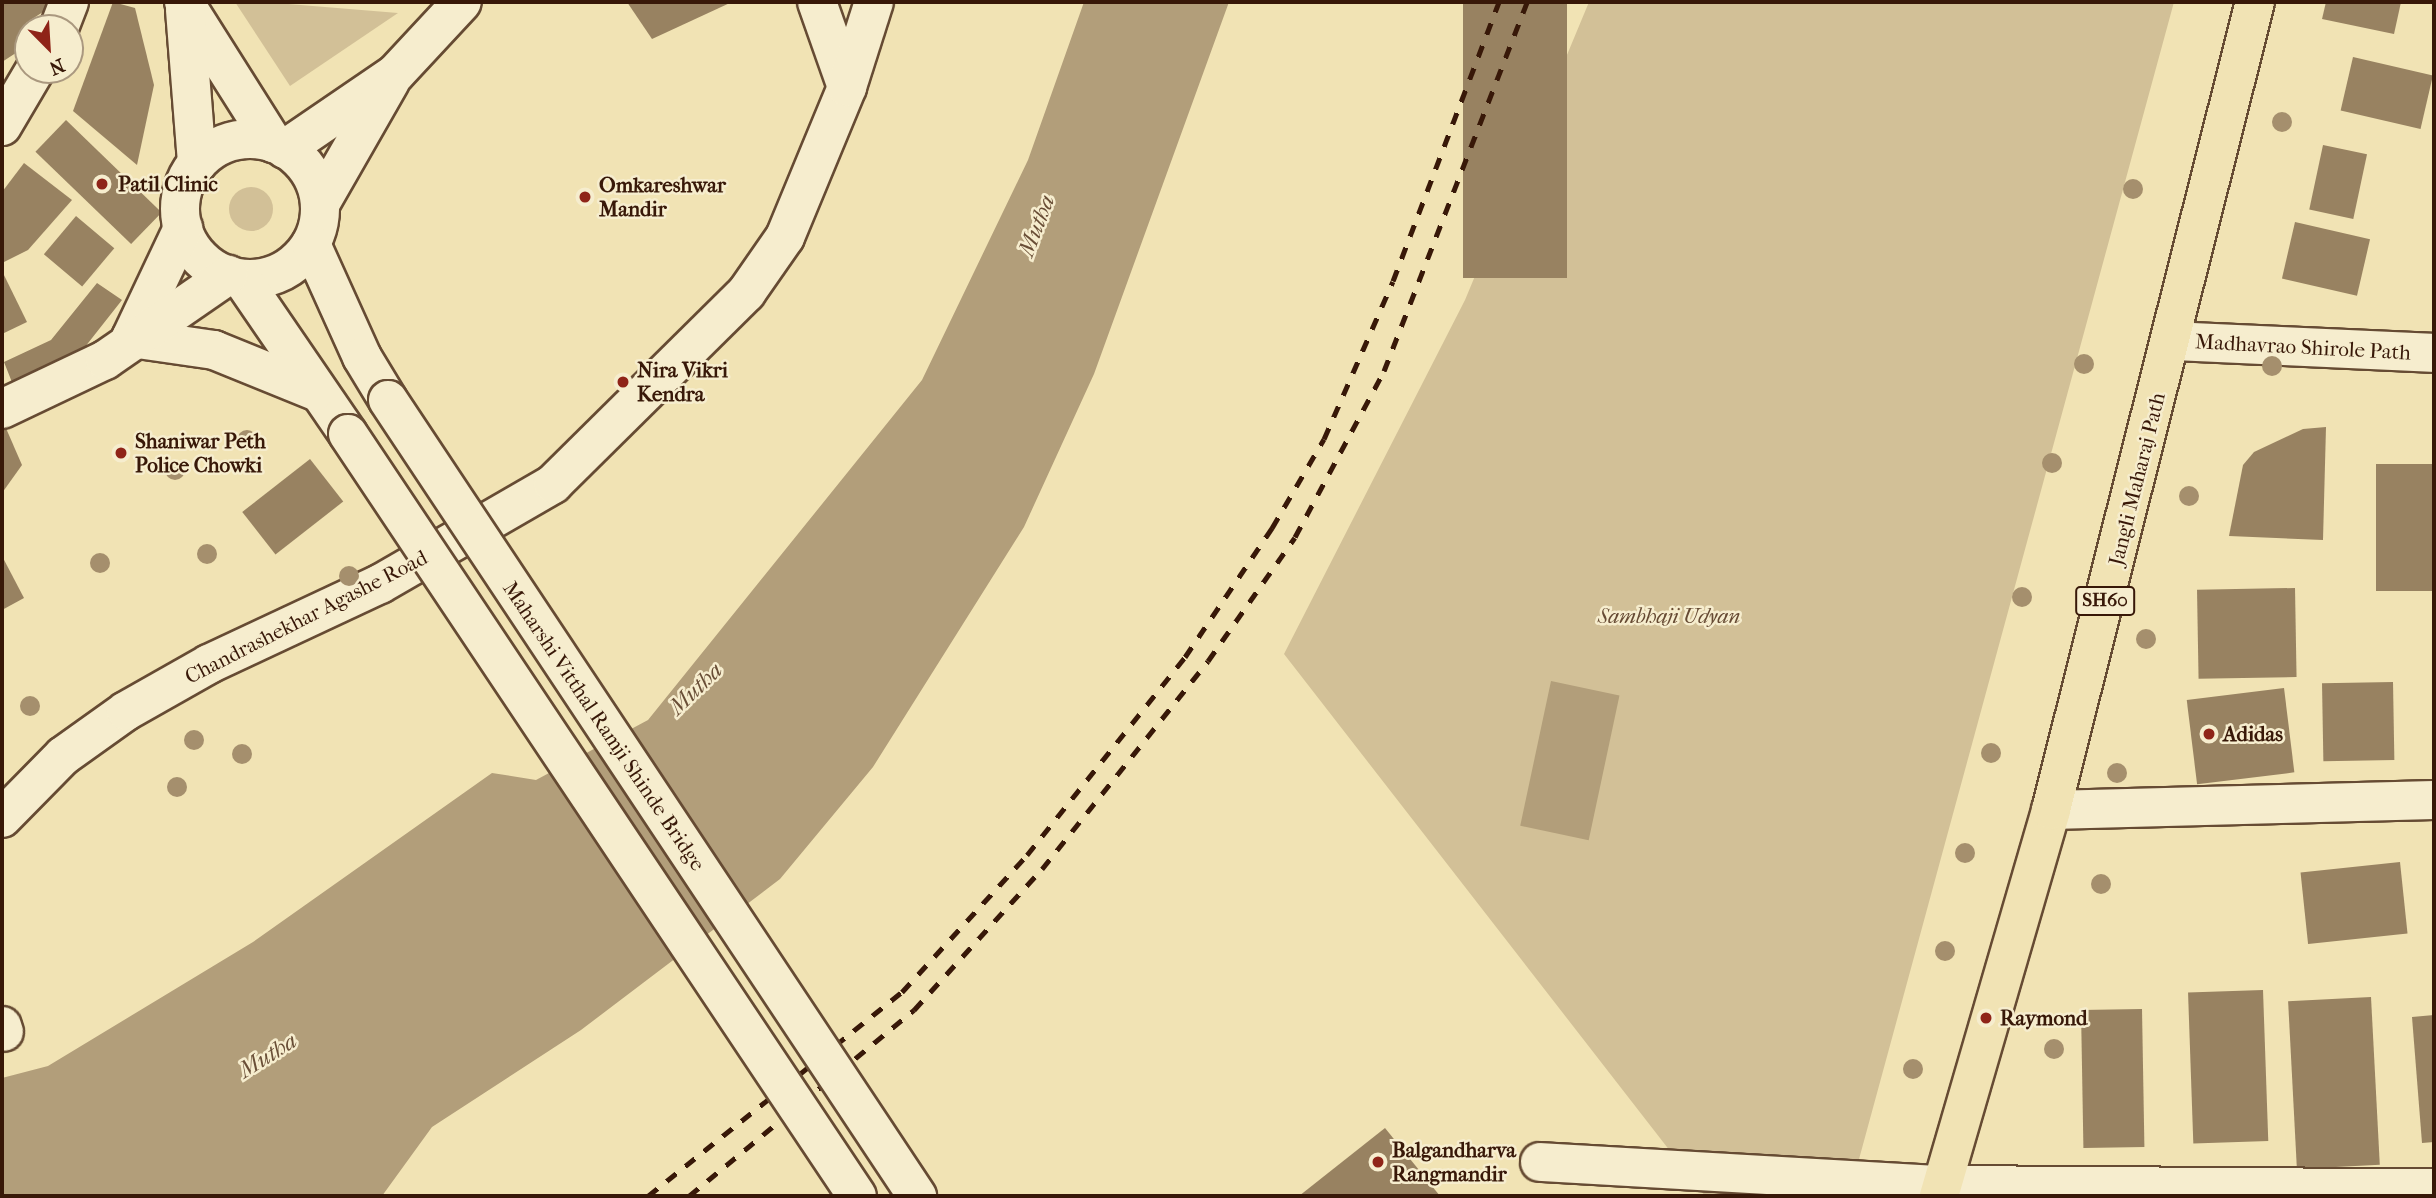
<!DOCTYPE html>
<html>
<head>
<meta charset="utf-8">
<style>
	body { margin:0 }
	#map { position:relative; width:2436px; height:1198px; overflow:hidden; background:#f1e3b4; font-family:"IM FELL French Canon",serif }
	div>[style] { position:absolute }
	.green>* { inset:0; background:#d2c097 }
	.round { border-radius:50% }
	.water>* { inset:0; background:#b29e7a; transform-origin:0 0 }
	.building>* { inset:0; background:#988261; transform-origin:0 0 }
	.roads { filter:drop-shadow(2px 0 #664b33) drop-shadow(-2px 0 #664b33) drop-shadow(0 2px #664b33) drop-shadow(0 -2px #664b33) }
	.minor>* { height:38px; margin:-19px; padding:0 19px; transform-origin:19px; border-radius:19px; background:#f6edce }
	.minor>.ring { margin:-19px; padding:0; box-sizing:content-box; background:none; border:38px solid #f6edce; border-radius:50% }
	.major>* { height:38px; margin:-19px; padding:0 19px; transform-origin:19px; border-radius:19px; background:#f1e3b4 }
	.rail>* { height:5px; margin-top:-2.5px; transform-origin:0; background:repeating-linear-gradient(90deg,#381808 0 12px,transparent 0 24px) }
	.bridges { filter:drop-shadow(2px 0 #664b33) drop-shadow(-2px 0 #664b33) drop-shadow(0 2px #664b33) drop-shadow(0 -2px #664b33) }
	.minor-bridge>* { height:38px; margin:-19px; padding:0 19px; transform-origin:19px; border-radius:19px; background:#f6edce }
	.trees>* { width:20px; height:20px; margin:-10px; border-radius:50%; background:#a58f6d }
	.dots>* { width:19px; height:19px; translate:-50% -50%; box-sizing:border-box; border:4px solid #f6edce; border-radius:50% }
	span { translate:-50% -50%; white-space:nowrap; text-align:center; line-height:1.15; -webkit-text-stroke:5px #f6edce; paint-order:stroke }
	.shield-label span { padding:2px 5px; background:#f6edce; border:2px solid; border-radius:5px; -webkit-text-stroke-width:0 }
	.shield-label { font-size:19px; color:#381808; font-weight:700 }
	.poi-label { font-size:21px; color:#381808; font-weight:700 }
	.left { translate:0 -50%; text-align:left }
	.street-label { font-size:21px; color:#381808 }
	.park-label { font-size:21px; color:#664a33; font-style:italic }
	.water-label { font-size:23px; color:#694e36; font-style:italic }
	.frame { position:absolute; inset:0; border:4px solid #381808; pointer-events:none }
	.north { position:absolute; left:14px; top:14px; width:70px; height:70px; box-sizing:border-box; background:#f6edce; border:2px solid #aa987f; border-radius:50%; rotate:156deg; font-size:19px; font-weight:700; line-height:28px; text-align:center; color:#381808 }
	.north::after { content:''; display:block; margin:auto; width:24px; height:32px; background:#8f2418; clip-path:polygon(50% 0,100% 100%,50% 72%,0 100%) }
</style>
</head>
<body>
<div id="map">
	<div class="green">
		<div style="clip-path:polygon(235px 2px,264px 2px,398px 13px,290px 86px)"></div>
		<div style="clip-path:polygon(1589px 2px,2174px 2px,1849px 1196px,1705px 1196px,1284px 654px,1465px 300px)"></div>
		<div class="round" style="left:229px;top:187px;width:44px;height:44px"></div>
	</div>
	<div class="water">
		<div style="clip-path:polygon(1084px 2px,1229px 2px,1094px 374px,1024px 527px,873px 767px,780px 879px,581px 1030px,432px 1127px,382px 1196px,2px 1196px,2px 1078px,48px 1066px,253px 942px,492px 773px,536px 780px,648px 720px,922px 380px,1028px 160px)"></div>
		<div style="left:1551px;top:681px;width:70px;height:148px;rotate:12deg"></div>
	</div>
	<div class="building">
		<div style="clip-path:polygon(2px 2px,45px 2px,49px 8px,26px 23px,28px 45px,2px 62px)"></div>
		<div style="clip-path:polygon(113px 2px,135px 8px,154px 85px,137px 165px,73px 111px)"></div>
		<div style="clip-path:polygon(627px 2px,732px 2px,652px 39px)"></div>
		<div style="left:1463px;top:2px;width:104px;height:276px"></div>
		<div style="clip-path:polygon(2326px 2px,2401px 2px,2394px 34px,2322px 19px)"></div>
		<div style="left:2353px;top:57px;width:82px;height:55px;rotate:13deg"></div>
		<div style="left:66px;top:120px;width:133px;height:44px;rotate:44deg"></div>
		<div style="left:2323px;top:145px;width:45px;height:66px;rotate:12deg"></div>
		<div style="clip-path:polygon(24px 163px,72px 200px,28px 250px,2px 263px,2px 192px)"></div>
		<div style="left:76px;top:216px;width:50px;height:50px;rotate:40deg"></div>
		<div style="left:2295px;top:222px;width:77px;height:58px;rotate:13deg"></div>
		<div style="clip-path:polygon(2px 271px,27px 322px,2px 334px)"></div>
		<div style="clip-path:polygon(97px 283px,122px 300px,70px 366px,17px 395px,4px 362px,51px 340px)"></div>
		<div style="clip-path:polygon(5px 426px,22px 465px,2px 493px,2px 427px)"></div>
		<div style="clip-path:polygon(2326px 427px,2323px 540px,2229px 536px,2243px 465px,2254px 452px,2303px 429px)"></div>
		<div style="left:310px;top:459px;width:54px;height:86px;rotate:52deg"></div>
		<div style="left:2434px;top:464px;width:127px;height:58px;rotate:90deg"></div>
		<div style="clip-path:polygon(2px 556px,24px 598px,2px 610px)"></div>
		<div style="left:2295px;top:588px;width:89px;height:98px;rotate:89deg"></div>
		<div style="left:2393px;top:682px;width:78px;height:71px;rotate:89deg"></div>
		<div style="left:2284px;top:688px;width:85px;height:98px;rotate:83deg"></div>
		<div style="left:2400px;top:862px;width:72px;height:100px;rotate:84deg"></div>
		<div style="left:2263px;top:990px;width:151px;height:75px;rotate:88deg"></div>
		<div style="left:2371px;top:997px;width:168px;height:83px;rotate:87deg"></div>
		<div style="left:2142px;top:1009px;width:138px;height:61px;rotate:89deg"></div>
		<div style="clip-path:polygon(2434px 1015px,2434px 1142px,2422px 1143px,2412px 1017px)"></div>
		<div style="clip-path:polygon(1385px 1128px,1440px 1196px,1299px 1196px)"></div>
	</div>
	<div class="roads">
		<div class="minor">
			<div style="left:184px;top:2px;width:167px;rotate:57.7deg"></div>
			<div style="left:817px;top:2px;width:90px;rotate:70.6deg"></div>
			<div style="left:185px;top:10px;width:154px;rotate:85.5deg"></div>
			<div style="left:59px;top:28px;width:28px;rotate:-69deg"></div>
			<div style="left:2px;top:126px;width:65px;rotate:-59.5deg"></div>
			<div class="ring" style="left:180px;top:139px;width:102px;height:102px"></div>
			<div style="left:285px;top:149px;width:133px;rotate:-34.3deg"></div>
			<div style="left:395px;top:74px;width:98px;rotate:-47.1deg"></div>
			<div style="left:320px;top:204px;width:141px;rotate:-60.2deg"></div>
			<div style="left:311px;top:244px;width:124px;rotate:65.7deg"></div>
			<div style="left:362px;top:357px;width:50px;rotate:58.8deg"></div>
			<div style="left:242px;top:279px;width:188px;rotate:55.6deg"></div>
			<div style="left:131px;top:338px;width:84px;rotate:8.2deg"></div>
			<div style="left:214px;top:350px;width:109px;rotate:22.1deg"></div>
			<div style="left:131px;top:338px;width:122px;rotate:-64.7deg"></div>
			<div style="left:2172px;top:341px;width:262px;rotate:2.6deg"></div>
			<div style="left:2px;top:409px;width:114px;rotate:-25.4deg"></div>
			<div style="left:105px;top:360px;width:150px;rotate:-34.6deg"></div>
			<div style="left:2051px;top:810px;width:383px;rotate:-1.5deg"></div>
			<div style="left:2px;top:818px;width:87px;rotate:-45.5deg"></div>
			<div style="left:63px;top:756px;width:77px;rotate:-35.5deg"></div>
			<div style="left:126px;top:711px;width:95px;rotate:-29.5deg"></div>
			<div style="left:209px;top:664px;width:189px;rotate:-25.1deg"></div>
			<div style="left:380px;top:584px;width:200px;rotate:-30deg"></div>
			<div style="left:553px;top:484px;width:272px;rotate:-44.7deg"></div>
			<div style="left:746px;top:293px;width:68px;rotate:-55.1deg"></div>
			<div style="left:785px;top:237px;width:162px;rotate:-67.5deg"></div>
			<div style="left:847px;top:87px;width:89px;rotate:-72.4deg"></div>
			<div style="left:2px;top:1026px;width:6px;rotate:72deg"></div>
			<div style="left:1540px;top:1162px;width:404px;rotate:3.3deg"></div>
			<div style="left:1943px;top:1185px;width:491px;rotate:0.4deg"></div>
		</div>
		<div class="major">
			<div style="left:1939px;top:1196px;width:402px;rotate:-73.8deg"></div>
			<div style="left:2051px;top:810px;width:833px;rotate:-75.83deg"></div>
		</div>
	</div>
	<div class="rail">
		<div style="left:648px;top:1196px;width:326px;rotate:-38.8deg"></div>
		<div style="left:902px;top:992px;width:185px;rotate:-47.6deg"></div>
		<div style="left:1027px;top:855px;width:253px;rotate:-51.4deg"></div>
		<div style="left:1185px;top:657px;width:156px;rotate:-56deg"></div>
		<div style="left:1272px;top:528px;width:103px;rotate:-59.7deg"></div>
		<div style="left:1324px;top:439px;width:172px;rotate:-66.4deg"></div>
		<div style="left:1393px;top:281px;width:298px;rotate:-69.2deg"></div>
		<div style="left:689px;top:1196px;width:292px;rotate:-39.6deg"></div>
		<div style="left:914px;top:1010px;width:190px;rotate:-47.8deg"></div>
		<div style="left:1042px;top:869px;width:266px;rotate:-51.4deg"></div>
		<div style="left:1208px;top:661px;width:151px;rotate:-54.9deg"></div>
		<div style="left:1295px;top:537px;width:188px;rotate:-61.8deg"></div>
		<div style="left:1384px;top:371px;width:396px;rotate:-68.8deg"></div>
	</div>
	<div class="bridges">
		<div class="minor-bridge">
			<div style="left:388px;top:400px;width:956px;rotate:56.39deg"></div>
			<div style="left:348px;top:434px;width:916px;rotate:56.26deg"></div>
		</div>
	</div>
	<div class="trees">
		<div style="left:2282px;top:122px"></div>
		<div style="left:2133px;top:189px"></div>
		<div style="left:2084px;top:364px"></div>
		<div style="left:2272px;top:366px"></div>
		<div style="left:247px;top:440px"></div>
		<div style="left:2052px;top:463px"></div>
		<div style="left:175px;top:470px"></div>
		<div style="left:2189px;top:496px"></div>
		<div style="left:207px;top:554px"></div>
		<div style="left:100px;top:563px"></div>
		<div style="left:349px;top:576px"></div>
		<div style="left:2022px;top:597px"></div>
		<div style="left:2146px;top:639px"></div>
		<div style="left:30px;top:706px"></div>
		<div style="left:194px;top:740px"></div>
		<div style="left:1991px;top:753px"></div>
		<div style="left:242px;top:754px"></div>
		<div style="left:2117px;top:773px"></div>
		<div style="left:177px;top:787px"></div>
		<div style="left:1965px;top:853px"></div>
		<div style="left:2101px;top:884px"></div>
		<div style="left:1945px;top:951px"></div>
		<div style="left:2054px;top:1049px"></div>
		<div style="left:1913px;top:1069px"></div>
	</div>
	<div class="dots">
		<div style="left:102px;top:184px;background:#8f2418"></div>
		<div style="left:585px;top:197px;background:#8f2418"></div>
		<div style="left:623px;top:382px;background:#8f2418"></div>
		<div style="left:121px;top:453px;background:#8f2418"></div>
		<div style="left:2209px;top:734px;background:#8f2418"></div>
		<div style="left:1986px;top:1018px;background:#8f2418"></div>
		<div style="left:1378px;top:1162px;background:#8f2418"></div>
	</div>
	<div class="shield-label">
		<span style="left:2105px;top:601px">SH60</span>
	</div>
	<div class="poi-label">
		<span class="left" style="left:118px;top:184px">Patil Clinic</span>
		<span class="left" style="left:599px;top:197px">Omkareshwar<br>Mandir</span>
		<span class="left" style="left:637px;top:382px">Nira Vikri<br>Kendra</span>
		<span class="left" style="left:135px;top:453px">Shaniwar Peth<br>Police Chowki</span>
		<span class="left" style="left:2223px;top:734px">Adidas</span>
		<span class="left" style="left:2000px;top:1018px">Raymond</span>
		<span class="left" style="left:1392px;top:1162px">Balgandharva<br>Rangmandir</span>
	</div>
	<div class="street-label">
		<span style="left:2303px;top:347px;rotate:3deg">Madhavrao Shirole Path</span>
		<span style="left:2137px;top:479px;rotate:-76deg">Jangli Maharaj Path</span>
		<span style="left:306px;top:617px;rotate:-27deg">Chandrashekhar Agashe Road</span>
		<span style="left:604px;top:726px;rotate:56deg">Maharshi Vitthal Ramji Shinde Bridge</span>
	</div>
	<div class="park-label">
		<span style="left:1669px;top:616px">Sambhaji Udyan</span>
	</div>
	<div class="water-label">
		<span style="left:1037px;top:226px;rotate:-69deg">Mutha</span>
		<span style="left:696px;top:689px;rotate:-44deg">Mutha</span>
		<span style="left:268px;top:1056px;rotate:-32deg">Mutha</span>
	</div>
	<div class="frame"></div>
	<div class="north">N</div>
</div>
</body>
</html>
